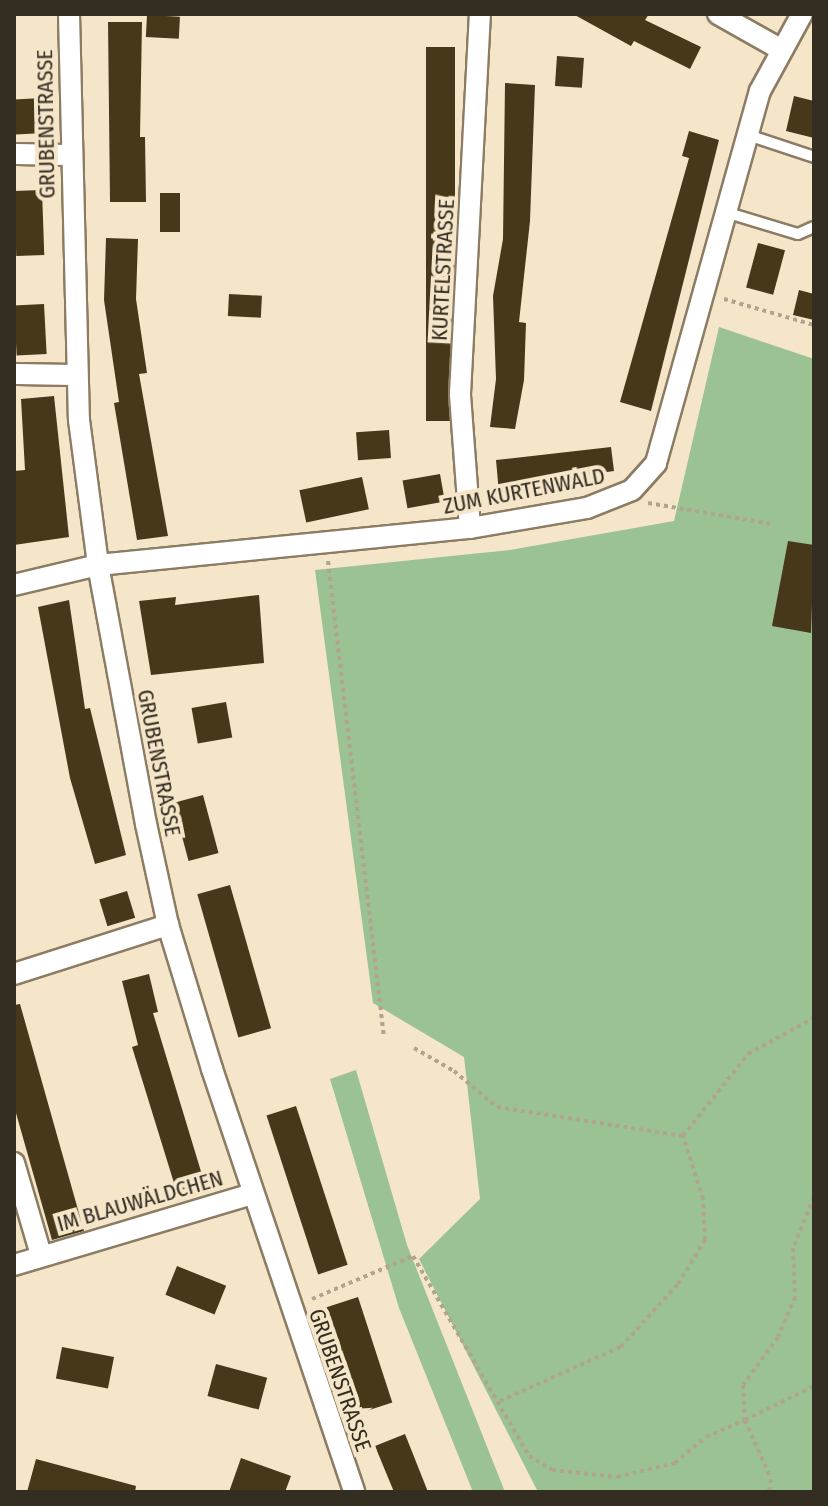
<!DOCTYPE html>
<html>
<head>
<meta charset="utf-8">
<style>
	body { margin:0 }
	#map { position:relative; width:828px; height:1506px; overflow:hidden; background:#f5e5c9; font-family:"Fira Sans Condensed",sans-serif }
	div>[style] { position:absolute }
	.green>* { inset:0; background:#9bc292 }
	.building>* { inset:0; background:#48381a; transform-origin:0 0 }
	.path>* { height:4px; margin-top:-2px; transform-origin:0; background:repeating-linear-gradient(90deg,#b0a48e 0 4px,transparent 0 8px) }
	.roads { filter:drop-shadow(2px 0 #8b7c63) drop-shadow(-2px 0 #8b7c63) drop-shadow(0 2px #8b7c63) drop-shadow(0 -2px #8b7c63) }
	.lane>* { height:10px; margin:-5px; padding:0 5px; transform-origin:5px; border-radius:5px; background:#fff }
	.street>* { height:20px; margin:-10px; padding:0 10px; transform-origin:10px; border-radius:10px; background:#fff }
	span { translate:-50% -50%; white-space:nowrap; text-align:center; line-height:1.15; -webkit-text-stroke:8px #f5e5c9; paint-order:stroke }
	.street-label { font-size:22px; color:#332d22 }
	.frame { position:absolute; inset:0; border:16px solid #332d22; pointer-events:none }
</style>
</head>
<body>
<div id="map">
	<div class="green">
		<div style="clip-path:polygon(719px 327px,814px 359px,814px 1492px,538px 1492px,419px 1259px,480px 1199px,464px 1057px,373px 1003px,315px 570px,510px 550px,674px 521px)"></div>
		<div style="clip-path:polygon(356px 1070px,407px 1245px,505px 1492px,473px 1492px,399px 1308px,330px 1079px)"></div>
	</div>
	<div class="building">
		<div style="clip-path:polygon(573px 14px,649px 14px,645px 20px,701px 47px,690px 69px,634px 41px,631px 46px)"></div>
		<div style="left:147px;top:15px;width:33px;height:22px;rotate:3deg"></div>
		<div style="clip-path:polygon(108px 22px,142px 22px,140px 137px,145px 137px,146px 202px,110px 202px)"></div>
		<div style="left:426px;top:47px;width:29px;height:374px"></div>
		<div style="left:557px;top:56px;width:27px;height:30px;rotate:4deg"></div>
		<div style="clip-path:polygon(505px 83px,535px 85px,530px 221px,519px 322px,526px 323px,524px 380px,515px 429px,490px 427px,496px 379px,493px 296px,503px 239px)"></div>
		<div style="clip-path:polygon(794px 96px,814px 101px,814px 138px,786px 131px)"></div>
		<div style="left:42px;top:98px;width:35px;height:28px;rotate:87deg"></div>
		<div style="clip-path:polygon(689px 131px,719px 140px,651px 411px,620px 402px,689px 158px,682px 156px)"></div>
		<div style="left:42px;top:190px;width:65px;height:28px;rotate:88deg"></div>
		<div style="left:180px;top:193px;width:39px;height:20px;rotate:90deg"></div>
		<div style="clip-path:polygon(106px 238px,138px 239px,136px 299px,147px 373px,139px 374px,168px 536px,137px 540px,114px 403px,119px 402px,104px 300px)"></div>
		<div style="left:758px;top:243px;width:28px;height:46px;rotate:15deg"></div>
		<div style="clip-path:polygon(799px 290px,814px 294px,814px 320px,793px 315px)"></div>
		<div style="left:229px;top:294px;width:33px;height:22px;rotate:3deg"></div>
		<div style="left:44px;top:304px;width:50px;height:30px;rotate:87deg"></div>
		<div style="clip-path:polygon(54px 396px,69px 537px,14px 545px,14px 471px,25px 470px,21px 399px)"></div>
		<div style="left:389px;top:430px;width:28px;height:33px;rotate:86deg"></div>
		<div style="clip-path:polygon(611px 447px,614px 471px,558px 479px,559px 486px,499px 493px,496px 460px)"></div>
		<div style="left:440px;top:474px;width:28px;height:38px;rotate:80deg"></div>
		<div style="left:362px;top:477px;width:33px;height:64px;rotate:78deg"></div>
		<div style="clip-path:polygon(788px 541px,814px 545px,811px 633px,772px 626px)"></div>
		<div style="clip-path:polygon(259px 595px,264px 663px,151px 675px,139px 601px,176px 597px,175px 605px)"></div>
		<div style="clip-path:polygon(69px 600px,85px 709px,90px 708px,126px 855px,95px 864px,70px 778px,38px 607px)"></div>
		<div style="left:226px;top:702px;width:36px;height:35px;rotate:80deg"></div>
		<div style="left:203px;top:795px;width:60px;height:31px;rotate:75deg"></div>
		<div style="left:230px;top:885px;width:149px;height:34px;rotate:74deg"></div>
		<div style="left:127px;top:891px;width:28px;height:29px;rotate:73deg"></div>
		<div style="clip-path:polygon(149px 974px,158px 1012px,153px 1013px,206px 1188px,178px 1196px,132px 1047px,138px 1045px,122px 981px)"></div>
		<div style="clip-path:polygon(20px 1004px,84px 1231px,52px 1240px,14px 1106px,14px 1005px)"></div>
		<div style="left:296px;top:1106px;width:167px;height:31px;rotate:72deg"></div>
		<div style="left:177px;top:1266px;width:53px;height:31px;rotate:22deg"></div>
		<div style="left:358px;top:1297px;width:111px;height:33px;rotate:72deg"></div>
		<div style="left:62px;top:1347px;width:53px;height:32px;rotate:11deg"></div>
		<div style="left:216px;top:1364px;width:53px;height:33px;rotate:15deg"></div>
		<div style="clip-path:polygon(405px 1434px,428px 1492px,394px 1492px,375px 1446px)"></div>
		<div style="clip-path:polygon(241px 1458px,291px 1476px,285px 1492px,229px 1492px)"></div>
		<div style="clip-path:polygon(36px 1459px,136px 1486px,135px 1492px,27px 1492px)"></div>
	</div>
	<div class="path">
		<div style="left:724px;top:299px;width:94px;rotate:16.1deg"></div>
		<div style="left:648px;top:503px;width:126px;rotate:9.6deg"></div>
		<div style="left:328px;top:561px;width:477px;rotate:83.3deg"></div>
		<div style="left:414px;top:1048px;width:46px;rotate:29.9deg"></div>
		<div style="left:454px;top:1071px;width:56px;rotate:39.9deg"></div>
		<div style="left:497px;top:1107px;width:188px;rotate:8.9deg"></div>
		<div style="left:683px;top:1136px;width:105px;rotate:-51.6deg"></div>
		<div style="left:748px;top:1054px;width:75px;rotate:-28.6deg"></div>
		<div style="left:814px;top:1197px;width:55px;rotate:112.4deg"></div>
		<div style="left:793px;top:1248px;width:49px;rotate:87.7deg"></div>
		<div style="left:795px;top:1297px;width:43px;rotate:113deg"></div>
		<div style="left:778px;top:1337px;width:59px;rotate:126.1deg"></div>
		<div style="left:743px;top:1385px;width:35px;rotate:87deg"></div>
		<div style="left:745px;top:1420px;width:77px;rotate:-26.2deg"></div>
		<div style="left:312px;top:1299px;width:110px;rotate:-23.1deg"></div>
		<div style="left:413px;top:1256px;width:231px;rotate:59.9deg"></div>
		<div style="left:529px;top:1456px;width:27px;rotate:31deg"></div>
		<div style="left:552px;top:1470px;width:65px;rotate:6.1deg"></div>
		<div style="left:617px;top:1477px;width:60px;rotate:-13.6deg"></div>
		<div style="left:675px;top:1463px;width:40px;rotate:-40deg"></div>
		<div style="left:706px;top:1437px;width:43px;rotate:-23.6deg"></div>
		<div style="left:745px;top:1420px;width:64px;rotate:66.2deg"></div>
		<div style="left:771px;top:1479px;width:13px;rotate:99deg"></div>
		<div style="left:500px;top:1401px;width:133px;rotate:-24.1deg"></div>
		<div style="left:621px;top:1347px;width:85px;rotate:-47.9deg"></div>
		<div style="left:678px;top:1284px;width:52px;rotate:-58.5deg"></div>
		<div style="left:705px;top:1240px;width:41px;rotate:-92.8deg"></div>
		<div style="left:703px;top:1199px;width:66px;rotate:-107.6deg"></div>
	</div>
	<div class="roads">
		<div class="lane">
			<div style="left:748px;top:135px;width:70px;rotate:18.4deg"></div>
			<div style="left:725px;top:212px;width:76px;rotate:16.8deg"></div>
			<div style="left:798px;top:234px;width:17px;rotate:-24deg"></div>
		</div>
		<div class="street">
			<div style="left:69px;top:14px;width:406px;rotate:88.6deg"></div>
			<div style="left:79px;top:420px;width:146px;rotate:82.5deg"></div>
			<div style="left:98px;top:565px;width:263px;rotate:79.5deg"></div>
			<div style="left:146px;top:824px;width:103px;rotate:77.7deg"></div>
			<div style="left:168px;top:925px;width:151px;rotate:73deg"></div>
			<div style="left:212px;top:1069px;width:446px;rotate:71.4deg"></div>
			<div style="left:718px;top:14px;width:71px;rotate:29.4deg"></div>
			<div style="left:14px;top:154px;width:56px;rotate:1deg"></div>
			<div style="left:14px;top:374px;width:62px;rotate:0.9deg"></div>
			<div style="left:470px;top:528px;width:134px;rotate:-94.3deg"></div>
			<div style="left:460px;top:394px;width:381px;rotate:-87deg"></div>
			<div style="left:14px;top:585px;width:86px;rotate:-13.4deg"></div>
			<div style="left:98px;top:565px;width:374px;rotate:-5.7deg"></div>
			<div style="left:470px;top:528px;width:119px;rotate:-9.7deg"></div>
			<div style="left:587px;top:508px;width:48px;rotate:-21.8deg"></div>
			<div style="left:632px;top:490px;width:36px;rotate:-48deg"></div>
			<div style="left:656px;top:463px;width:386px;rotate:-74.4deg"></div>
			<div style="left:760px;top:91px;width:88px;rotate:-61.4deg"></div>
			<div style="left:14px;top:974px;width:162px;rotate:-17.7deg"></div>
			<div style="left:14px;top:1163px;width:96px;rotate:73.6deg"></div>
			<div style="left:14px;top:1265px;width:248px;rotate:-16.6deg"></div>
		</div>
	</div>
	<div class="street-label">
		<span style="left:46px;top:124px;rotate:-91deg">GRUBENSTRASSE</span>
		<span style="left:443px;top:270px;rotate:-87deg">KURTELSTRASSE</span>
		<span style="left:524px;top:491px;rotate:-11deg">ZUM KURTENWALD</span>
		<span style="left:159px;top:763px;rotate:79deg">GRUBENSTRASSE</span>
		<span style="left:140px;top:1201px;rotate:-16deg">IM BLAUWÄLDCHEN</span>
		<span style="left:340px;top:1380px;rotate:71deg">GRUBENSTRASSE</span>
	</div>
	<div class="frame"></div>
</div>
</body>
</html>
